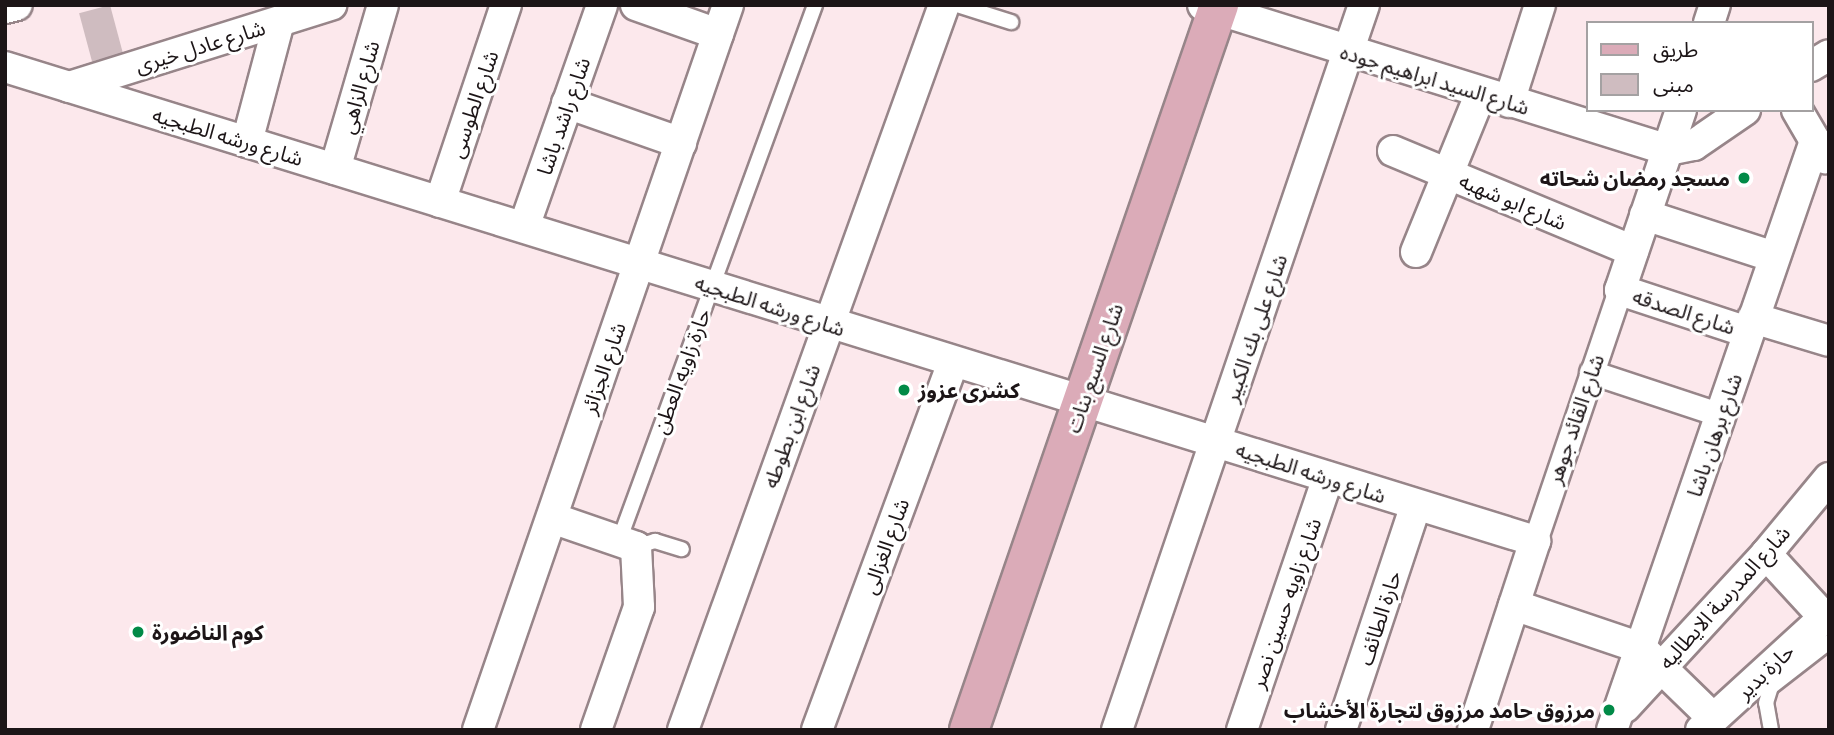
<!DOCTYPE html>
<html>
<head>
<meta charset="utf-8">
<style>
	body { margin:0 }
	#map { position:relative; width:1834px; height:735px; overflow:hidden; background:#fce8ec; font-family:Commissioner,"Noto Sans Arabic",sans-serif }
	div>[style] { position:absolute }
	.building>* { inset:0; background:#cfbcc0; transform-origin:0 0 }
	.roads { filter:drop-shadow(2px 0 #978589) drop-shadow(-2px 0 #978589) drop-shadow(0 2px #978589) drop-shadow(0 -2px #978589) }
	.service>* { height:14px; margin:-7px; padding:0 7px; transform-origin:7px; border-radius:7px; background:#fff }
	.pedestrian>* { height:23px; margin:-11.5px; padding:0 11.5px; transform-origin:11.5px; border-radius:11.5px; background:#fff }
	.minor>* { height:30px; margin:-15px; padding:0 15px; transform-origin:15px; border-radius:15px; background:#fff }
	.primary>* { height:38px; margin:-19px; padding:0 19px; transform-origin:19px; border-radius:19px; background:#dbabb8 }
	.dots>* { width:19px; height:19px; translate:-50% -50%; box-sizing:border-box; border:4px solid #fff; border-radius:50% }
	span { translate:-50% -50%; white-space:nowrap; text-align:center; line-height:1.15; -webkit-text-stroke:6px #fff; paint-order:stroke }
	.street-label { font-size:21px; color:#1c1517 }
	.poi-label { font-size:21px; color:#1c1517; font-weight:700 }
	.right { translate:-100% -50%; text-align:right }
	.left { translate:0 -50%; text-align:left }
	.frame { position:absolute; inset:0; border:7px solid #1c1517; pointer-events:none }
	.legend { position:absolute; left:1586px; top:21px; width:228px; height:91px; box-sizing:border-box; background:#fff; border:2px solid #a4a1a2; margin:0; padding:9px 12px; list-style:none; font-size:21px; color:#1c1517 }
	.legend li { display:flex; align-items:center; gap:14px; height:35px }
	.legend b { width:35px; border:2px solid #a4a1a2 }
</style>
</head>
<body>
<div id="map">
	<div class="building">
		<div style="left:110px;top:5px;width:50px;height:32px;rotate:75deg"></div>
	</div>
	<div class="roads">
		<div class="service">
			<div style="left:957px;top:5px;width:57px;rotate:17.5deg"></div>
			<div style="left:619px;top:541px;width:571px;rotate:-69.91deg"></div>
			<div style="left:636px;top:547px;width:20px;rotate:-18deg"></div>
			<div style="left:655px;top:541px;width:28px;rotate:17deg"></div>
			<div style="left:1771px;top:730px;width:27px;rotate:-100deg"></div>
			<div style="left:1766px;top:703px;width:17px;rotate:-73deg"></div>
			<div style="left:1771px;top:687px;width:73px;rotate:-37.8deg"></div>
		</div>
		<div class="pedestrian">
			<div style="left:1591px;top:372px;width:137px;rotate:18.3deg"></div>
			<div style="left:1535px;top:541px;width:265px;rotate:-71.3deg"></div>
		</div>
		<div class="minor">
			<div style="left:636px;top:5px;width:87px;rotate:19.5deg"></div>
			<div style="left:1203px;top:5px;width:487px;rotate:17.3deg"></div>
			<div style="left:1668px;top:150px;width:26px;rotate:-11deg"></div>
			<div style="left:1694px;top:145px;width:62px;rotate:-34.5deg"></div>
			<div style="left:5px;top:8px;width:12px;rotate:-14deg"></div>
			<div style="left:1709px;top:23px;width:19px;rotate:-72deg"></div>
			<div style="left:1811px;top:66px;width:21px;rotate:-31deg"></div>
			<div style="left:5px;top:67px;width:1602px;rotate:17.21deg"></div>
			<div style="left:1535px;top:541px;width:199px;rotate:108.2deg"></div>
			<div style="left:69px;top:87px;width:275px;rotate:-17.4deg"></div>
			<div style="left:1509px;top:102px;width:102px;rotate:-72.3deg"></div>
			<div style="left:567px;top:103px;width:121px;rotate:19.3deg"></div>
			<div style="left:1681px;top:110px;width:190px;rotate:108.7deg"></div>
			<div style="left:1620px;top:290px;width:135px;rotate:18.2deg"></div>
			<div style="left:1797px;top:110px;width:56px;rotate:59.7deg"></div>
			<div style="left:247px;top:142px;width:124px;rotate:-75.1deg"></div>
			<div style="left:1393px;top:151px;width:260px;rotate:22.6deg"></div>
			<div style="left:335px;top:169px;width:171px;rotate:-73.7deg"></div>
			<div style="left:440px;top:202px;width:208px;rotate:-71.5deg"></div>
			<div style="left:1645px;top:215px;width:136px;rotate:18deg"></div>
			<div style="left:524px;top:227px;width:235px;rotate:-70.6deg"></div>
			<div style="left:1416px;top:252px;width:172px;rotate:-67.8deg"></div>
			<div style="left:1753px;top:318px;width:79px;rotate:16.8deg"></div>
			<div style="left:552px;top:518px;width:89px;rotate:19deg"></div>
			<div style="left:636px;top:547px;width:60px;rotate:87.1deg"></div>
			<div style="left:639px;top:607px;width:130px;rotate:109.3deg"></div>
			<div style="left:1766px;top:554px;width:86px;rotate:47.4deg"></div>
			<div style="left:1514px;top:605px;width:134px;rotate:18.7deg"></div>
			<div style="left:1641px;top:648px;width:100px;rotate:44.2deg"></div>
			<div style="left:1625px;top:707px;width:208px;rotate:-47.3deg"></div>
			<div style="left:1766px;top:554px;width:99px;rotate:-50.3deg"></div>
			<div style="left:478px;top:730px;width:767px;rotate:-70.97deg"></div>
			<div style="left:683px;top:730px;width:771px;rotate:-70.2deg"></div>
			<div style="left:817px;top:730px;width:392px;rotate:-69.7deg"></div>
			<div style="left:1117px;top:730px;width:766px;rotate:-71.19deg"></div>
			<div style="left:1242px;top:730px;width:267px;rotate:-71.2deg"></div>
			<div style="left:1341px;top:730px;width:237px;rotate:-71.6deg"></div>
			<div style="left:1612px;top:730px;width:623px;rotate:-70.98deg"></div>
			<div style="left:1701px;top:730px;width:173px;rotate:-42.4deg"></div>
		</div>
		<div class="primary">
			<div style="left:969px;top:730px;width:767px;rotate:-70.97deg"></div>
		</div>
	</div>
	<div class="dots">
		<div style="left:1744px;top:178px;background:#018a47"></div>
		<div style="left:904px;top:390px;background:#018a47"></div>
		<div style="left:138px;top:632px;background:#018a47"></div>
		<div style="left:1609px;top:710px;background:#018a47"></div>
	</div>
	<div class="street-label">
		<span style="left:200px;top:46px;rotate:-17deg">شارع عادل خيرى</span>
		<span style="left:1435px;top:79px;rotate:17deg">شارع السيد ابراهيم جوده</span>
		<span style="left:359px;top:87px;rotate:-74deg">شارع الزاهي</span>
		<span style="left:473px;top:104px;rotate:-71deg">شارع الطوسى</span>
		<span style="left:563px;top:116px;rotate:-71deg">شارع راشد باشا</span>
		<span style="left:228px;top:136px;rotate:17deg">شارع ورشه الطبجيه</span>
		<span style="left:1513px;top:201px;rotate:23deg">شارع ابو شهبه</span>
		<span style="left:770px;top:305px;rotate:18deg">شارع ورشه الطبجيه</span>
		<span style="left:1684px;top:311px;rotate:18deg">شارع الصدقه</span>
		<span style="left:1255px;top:328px;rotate:-71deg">شارع على بك الكبير</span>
		<span style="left:603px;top:368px;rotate:-71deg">شارع الجزائر</span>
		<span style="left:1094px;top:368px;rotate:-71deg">شارع السبع بنات</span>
		<span style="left:681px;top:371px;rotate:-70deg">حارة زاويه العطن</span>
		<span style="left:1575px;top:419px;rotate:-71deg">شارع القائد جوهر</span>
		<span style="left:791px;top:426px;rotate:-70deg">شارع ابن بطوطه</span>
		<span style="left:1714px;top:435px;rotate:-71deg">شارع برهان باشا</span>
		<span style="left:1311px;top:472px;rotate:18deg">شارع ورشه الطبجيه</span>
		<span style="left:885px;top:546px;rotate:-70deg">شارع الغزالى</span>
		<span style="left:1724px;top:597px;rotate:-48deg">شارع المدرسة الايطاليه</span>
		<span style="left:1285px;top:603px;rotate:-71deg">شارع زاويه حسين نصر</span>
		<span style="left:1379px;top:618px;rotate:-72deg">حارة الطائف</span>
		<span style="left:1765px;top:671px;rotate:-43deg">حارة بدير</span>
	</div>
	<div class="poi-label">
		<span class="right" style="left:1730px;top:178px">مسجد رمضان شحاته</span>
		<span class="left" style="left:918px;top:390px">كشرى عزوز</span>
		<span class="left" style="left:152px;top:632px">كوم الناضورة</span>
		<span class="right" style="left:1595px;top:710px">مرزوق حامد مرزوق لتجارة الأخشاب</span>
	</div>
	<div class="frame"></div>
	<ul class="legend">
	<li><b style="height:9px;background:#dbabb8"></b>طريق</li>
	<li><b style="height:19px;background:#cfbcc0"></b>مبنى</li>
	</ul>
</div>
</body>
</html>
